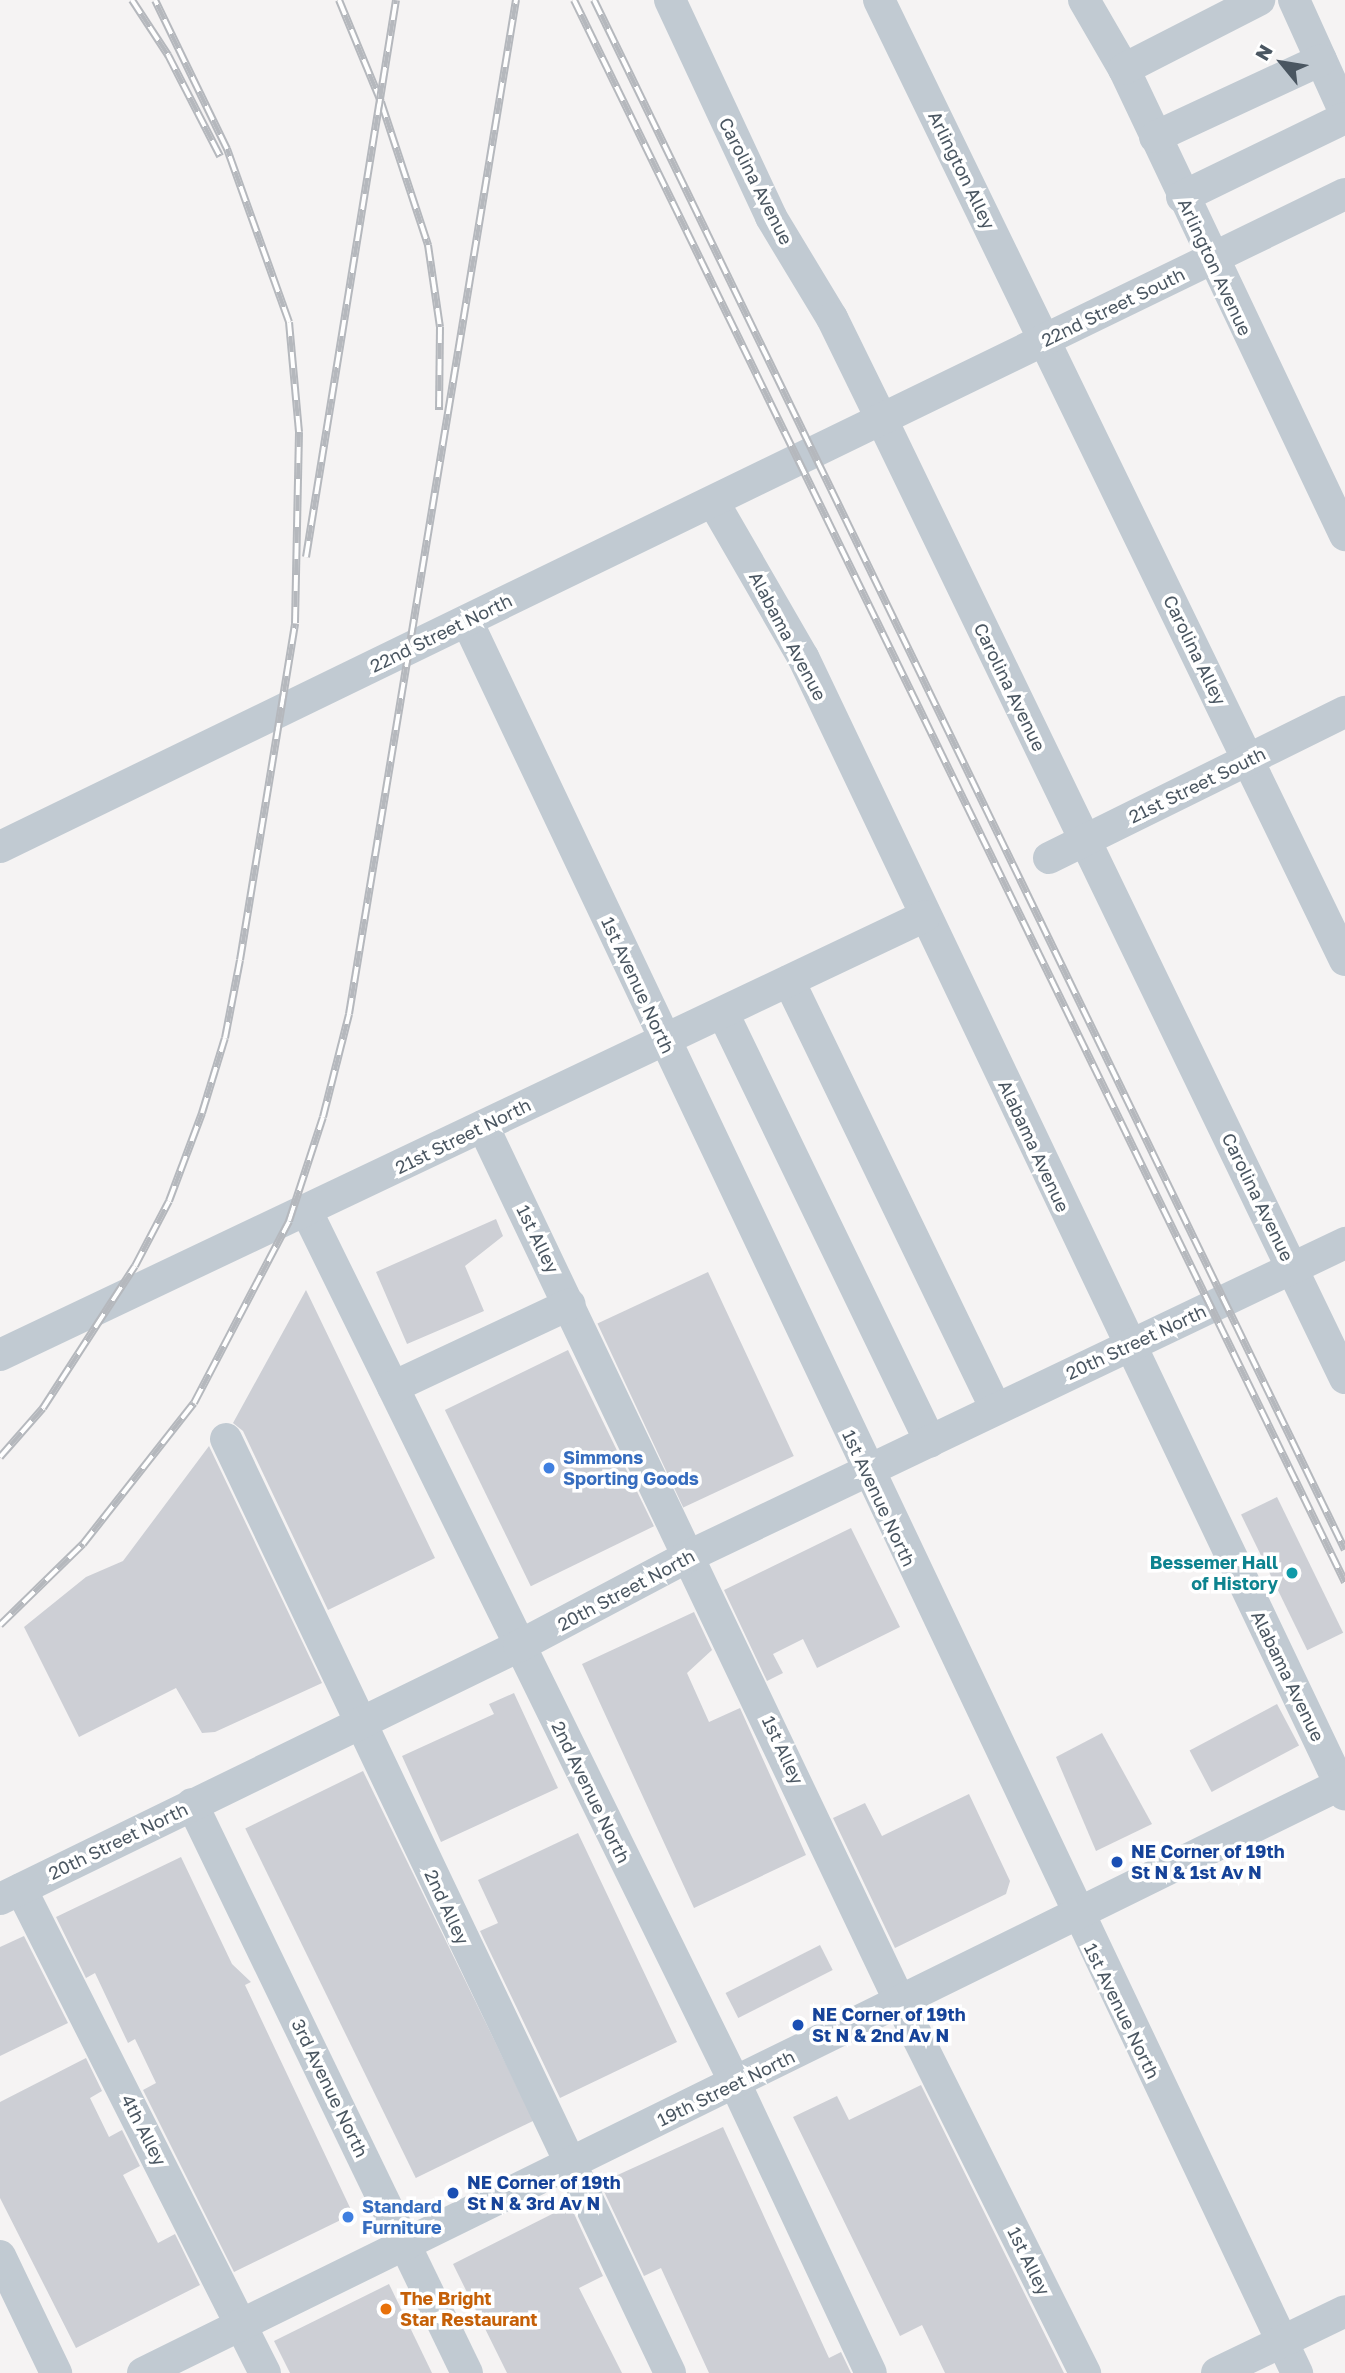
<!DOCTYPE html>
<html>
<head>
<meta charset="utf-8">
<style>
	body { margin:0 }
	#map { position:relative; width:1345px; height:2373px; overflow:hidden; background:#f5f3f3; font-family:"Golos Text",sans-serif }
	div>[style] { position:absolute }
	.building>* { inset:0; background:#cdcfd5; transform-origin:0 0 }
	.minor>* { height:32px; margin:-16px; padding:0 16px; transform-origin:16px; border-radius:16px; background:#c1cad2 }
	.rail>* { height:8px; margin-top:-4px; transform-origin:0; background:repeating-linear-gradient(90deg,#fff 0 16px,#b5b8bd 0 32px); box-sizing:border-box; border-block:2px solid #b5b8bd }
	.dots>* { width:19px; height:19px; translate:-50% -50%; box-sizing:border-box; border:4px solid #fff; border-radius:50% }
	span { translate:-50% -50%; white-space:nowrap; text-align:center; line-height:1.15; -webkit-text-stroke:7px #fff; paint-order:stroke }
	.street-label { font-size:18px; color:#4a5661 }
	.shop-label { font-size:18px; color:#366cbe; font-weight:700 }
	.left { translate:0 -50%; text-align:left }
	.culture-label { font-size:18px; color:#0d838f; font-weight:700 }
	.right { translate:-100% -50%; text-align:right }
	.transit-label { font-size:18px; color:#164399; font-weight:700 }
	.food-label { font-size:18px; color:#c56008; font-weight:700 }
	.north { position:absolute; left:1247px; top:28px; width:70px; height:70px; -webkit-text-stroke:5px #fff; paint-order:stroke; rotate:300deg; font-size:19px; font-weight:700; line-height:28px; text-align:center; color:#4a5661 }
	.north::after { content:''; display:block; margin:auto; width:24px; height:32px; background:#4a5661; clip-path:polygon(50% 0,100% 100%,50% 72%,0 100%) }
</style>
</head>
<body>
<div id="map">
	<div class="building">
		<div style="clip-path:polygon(496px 1219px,503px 1236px,465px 1266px,484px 1311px,407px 1344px,376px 1272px)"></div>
		<div style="left:708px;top:1272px;width:203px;height:122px;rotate:65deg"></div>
		<div style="clip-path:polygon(306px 1290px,435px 1558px,328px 1610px,243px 1431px,233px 1423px)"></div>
		<div style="left:568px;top:1350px;width:196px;height:137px;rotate:64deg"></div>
		<div style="clip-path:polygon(209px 1446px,322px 1683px,215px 1732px,202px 1733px,176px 1688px,79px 1737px,24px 1627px,86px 1577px,123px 1561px)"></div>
		<div style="left:1277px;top:1497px;width:151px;height:40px;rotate:64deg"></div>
		<div style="clip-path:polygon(851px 1528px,900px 1627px,817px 1668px,803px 1639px,773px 1654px,783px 1673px,767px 1681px,724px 1590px)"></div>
		<div style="clip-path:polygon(694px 1612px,712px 1650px,687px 1673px,709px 1722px,740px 1708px,806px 1855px,694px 1908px,582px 1664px)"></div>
		<div style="clip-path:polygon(514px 1693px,558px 1788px,441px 1842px,402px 1756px,494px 1714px,489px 1704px)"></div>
		<div style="left:1277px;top:1704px;width:47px;height:99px;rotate:62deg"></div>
		<div style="clip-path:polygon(1102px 1733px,1152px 1824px,1096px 1851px,1056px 1757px)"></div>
		<div style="left:363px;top:1771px;width:389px;height:131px;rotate:64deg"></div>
		<div style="clip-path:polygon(969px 1794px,1010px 1881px,1006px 1894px,895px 1948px,833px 1818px,865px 1803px,882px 1836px)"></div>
		<div style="clip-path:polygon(578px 1833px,677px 2042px,560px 2098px,480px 1931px,498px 1923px,478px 1880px)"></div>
		<div style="clip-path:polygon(181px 1857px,232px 1964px,251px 1982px,245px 1985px,353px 2214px,234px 2272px,143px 2090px,156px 2083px,135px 2039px,128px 2043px,95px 1973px,86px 1978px,56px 1917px)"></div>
		<div style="clip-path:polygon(24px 1936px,68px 2023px,0 2056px,0 1947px)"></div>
		<div style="left:820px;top:1945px;width:28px;height:106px;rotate:63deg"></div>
		<div style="clip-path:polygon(86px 2058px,102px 2091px,90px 2098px,109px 2137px,122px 2130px,140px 2166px,123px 2175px,158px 2243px,175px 2234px,200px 2285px,76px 2348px,0 2198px,0 2102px)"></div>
		<div style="clip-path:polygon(921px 2085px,1064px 2373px,945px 2373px,922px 2325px,900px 2336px,793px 2117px,837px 2096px,849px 2120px)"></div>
		<div style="clip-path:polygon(723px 2127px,829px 2358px,841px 2352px,851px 2373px,709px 2373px,661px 2268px,644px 2276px,600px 2183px)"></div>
		<div style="clip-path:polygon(570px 2205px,603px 2276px,579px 2288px,622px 2373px,507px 2373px,453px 2264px)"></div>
		<div style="clip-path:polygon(389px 2284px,432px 2373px,290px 2373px,274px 2341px)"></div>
	</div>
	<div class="minor">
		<div style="left:670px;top:0;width:239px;rotate:65deg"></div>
		<div style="left:771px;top:217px;width:118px;rotate:58.9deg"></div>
		<div style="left:832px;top:318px;width:114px;rotate:63.9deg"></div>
		<div style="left:882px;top:420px;width:1064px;rotate:64.21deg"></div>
		<div style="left:879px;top:0;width:1067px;rotate:64.11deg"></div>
		<div style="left:1084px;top:0;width:80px;rotate:59.9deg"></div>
		<div style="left:1124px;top:69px;width:516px;rotate:64.63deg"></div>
		<div style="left:1294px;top:0;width:124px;rotate:65.7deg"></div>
		<div style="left:1124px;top:69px;width:152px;rotate:-27.1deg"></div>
		<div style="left:1155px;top:137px;width:183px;rotate:-24.9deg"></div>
		<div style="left:1182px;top:197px;width:181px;rotate:-25.9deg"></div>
		<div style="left:714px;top:503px;width:178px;rotate:60deg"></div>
		<div style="left:803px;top:657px;width:1260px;rotate:64.53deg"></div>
		<div style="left:467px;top:621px;width:1939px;rotate:64.65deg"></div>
		<div style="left:0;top:847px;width:1495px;rotate:-25.9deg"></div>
		<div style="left:1049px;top:858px;width:330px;rotate:-26.3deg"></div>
		<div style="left:789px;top:981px;width:475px;rotate:64.2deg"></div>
		<div style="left:723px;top:1013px;width:476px;rotate:64.2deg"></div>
		<div style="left:483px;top:1126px;width:970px;rotate:64.54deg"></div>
		<div style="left:900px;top:2002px;width:415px;rotate:63.5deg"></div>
		<div style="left:307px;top:1212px;width:970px;rotate:63.83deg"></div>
		<div style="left:735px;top:2083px;width:320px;rotate:64.9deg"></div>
		<div style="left:0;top:1355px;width:1024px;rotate:-25.39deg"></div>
		<div style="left:393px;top:1387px;width:195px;rotate:-25.1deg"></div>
		<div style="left:226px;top:1439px;width:1034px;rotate:64.57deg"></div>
		<div style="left:192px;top:1804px;width:632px;rotate:64.21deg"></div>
		<div style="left:21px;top:1889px;width:542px;rotate:63.25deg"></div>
		<div style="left:0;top:1899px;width:577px;rotate:-25.99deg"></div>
		<div style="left:519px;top:1646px;width:195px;rotate:-27.9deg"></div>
		<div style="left:691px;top:1555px;width:725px;rotate:-25.5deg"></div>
		<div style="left:0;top:2256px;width:130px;rotate:64.4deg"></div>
		<div style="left:143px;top:2373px;width:1339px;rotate:-26.18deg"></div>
		<div style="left:1217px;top:2373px;width:142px;rotate:-25.8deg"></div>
	</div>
	<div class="rail">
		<div style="left:132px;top:0;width:66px;rotate:56.8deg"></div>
		<div style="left:168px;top:55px;width:114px;rotate:62.8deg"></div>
		<div style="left:339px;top:0;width:110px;rotate:67.6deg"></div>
		<div style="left:381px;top:102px;width:151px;rotate:71.8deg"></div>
		<div style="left:428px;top:245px;width:83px;rotate:81.7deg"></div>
		<div style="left:440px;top:327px;width:83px;rotate:90.7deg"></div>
		<div style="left:574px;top:0;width:1760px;rotate:64.02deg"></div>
		<div style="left:594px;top:0;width:1722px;rotate:64.15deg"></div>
		<div style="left:306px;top:557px;width:564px;rotate:-80.82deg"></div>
		<div style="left:0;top:1457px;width:65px;rotate:-48.7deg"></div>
		<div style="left:43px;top:1408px;width:169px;rotate:-57.1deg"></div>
		<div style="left:135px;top:1266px;width:73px;rotate:-62.4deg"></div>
		<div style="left:169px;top:1201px;width:94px;rotate:-69.4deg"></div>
		<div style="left:202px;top:1113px;width:78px;rotate:-73deg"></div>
		<div style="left:225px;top:1038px;width:79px;rotate:-79.1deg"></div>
		<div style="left:240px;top:960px;width:341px;rotate:-80.7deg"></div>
		<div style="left:295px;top:623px;width:191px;rotate:-88.8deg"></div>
		<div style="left:299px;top:432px;width:110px;rotate:-95.2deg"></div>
		<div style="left:289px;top:322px;width:184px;rotate:-109.7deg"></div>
		<div style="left:227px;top:149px;width:165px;rotate:-115.8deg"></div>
		<div style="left:0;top:1625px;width:116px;rotate:-44.3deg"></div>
		<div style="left:83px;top:1544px;width:179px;rotate:-51.8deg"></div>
		<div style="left:194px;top:1403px;width:205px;rotate:-62.4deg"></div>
		<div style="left:289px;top:1221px;width:109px;rotate:-71.9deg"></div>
		<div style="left:323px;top:1117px;width:106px;rotate:-75.8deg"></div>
		<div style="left:349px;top:1014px;width:1028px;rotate:-80.65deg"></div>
	</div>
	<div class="dots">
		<div style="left:549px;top:1468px;background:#3f7fe0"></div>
		<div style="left:1292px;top:1573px;background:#0f9aa8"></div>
		<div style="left:1117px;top:1862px;background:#1a4fb4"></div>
		<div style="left:798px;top:2025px;background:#1a4fb4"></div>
		<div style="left:453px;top:2193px;background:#1a4fb4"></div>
		<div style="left:348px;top:2217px;background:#3f7fe0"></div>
		<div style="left:386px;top:2309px;background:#e8710a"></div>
	</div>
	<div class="street-label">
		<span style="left:962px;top:170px;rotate:64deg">Arlington Alley</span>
		<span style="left:756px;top:181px;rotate:63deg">Carolina Avenue</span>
		<span style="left:1215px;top:267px;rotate:65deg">Arlington Avenue</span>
		<span style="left:1113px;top:307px;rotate:-26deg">22nd Street South</span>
		<span style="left:441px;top:633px;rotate:-26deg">22nd Street North</span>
		<span style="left:788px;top:636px;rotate:62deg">Alabama Avenue</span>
		<span style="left:1195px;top:650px;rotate:64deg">Carolina Alley</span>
		<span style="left:1010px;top:687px;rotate:64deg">Carolina Avenue</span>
		<span style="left:1197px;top:785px;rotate:-26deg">21st Street South</span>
		<span style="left:638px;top:985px;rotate:65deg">1st Avenue North</span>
		<span style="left:463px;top:1136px;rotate:-26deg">21st Street North</span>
		<span style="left:1034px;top:1146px;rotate:65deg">Alabama Avenue</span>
		<span style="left:1258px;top:1197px;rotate:64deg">Carolina Avenue</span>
		<span style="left:538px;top:1239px;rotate:64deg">1st Alley</span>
		<span style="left:1136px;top:1342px;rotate:-25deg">20th Street North</span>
		<span style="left:879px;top:1498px;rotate:65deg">1st Avenue North</span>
		<span style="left:626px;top:1590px;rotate:-28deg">20th Street North</span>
		<span style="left:1288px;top:1676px;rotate:64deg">Alabama Avenue</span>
		<span style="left:783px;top:1750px;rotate:65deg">1st Alley</span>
		<span style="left:591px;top:1792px;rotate:64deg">2nd Avenue North</span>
		<span style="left:118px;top:1841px;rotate:-26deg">20th Street North</span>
		<span style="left:447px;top:1907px;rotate:65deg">2nd Alley</span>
		<span style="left:1122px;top:2011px;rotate:64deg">1st Avenue North</span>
		<span style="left:330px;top:2088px;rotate:64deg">3rd Avenue North</span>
		<span style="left:726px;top:2088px;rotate:-26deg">19th Street North</span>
		<span style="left:144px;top:2130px;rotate:63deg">4th Alley</span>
		<span style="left:1029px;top:2261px;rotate:64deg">1st Alley</span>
	</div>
	<div class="shop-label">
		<span class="left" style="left:563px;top:1468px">Simmons<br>Sporting Goods</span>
		<span class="left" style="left:362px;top:2217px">Standard<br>Furniture</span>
	</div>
	<div class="culture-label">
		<span class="right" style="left:1278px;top:1573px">Bessemer Hall<br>of History</span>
	</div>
	<div class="transit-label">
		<span class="left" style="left:1131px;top:1862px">NE Corner of 19th<br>St N &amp; 1st Av N</span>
		<span class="left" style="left:812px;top:2025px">NE Corner of 19th<br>St N &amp; 2nd Av N</span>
		<span class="left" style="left:467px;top:2193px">NE Corner of 19th<br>St N &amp; 3rd Av N</span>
	</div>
	<div class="food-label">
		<span class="left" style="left:400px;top:2309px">The Bright<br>Star Restaurant</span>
	</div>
	<div class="north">N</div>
</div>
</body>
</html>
